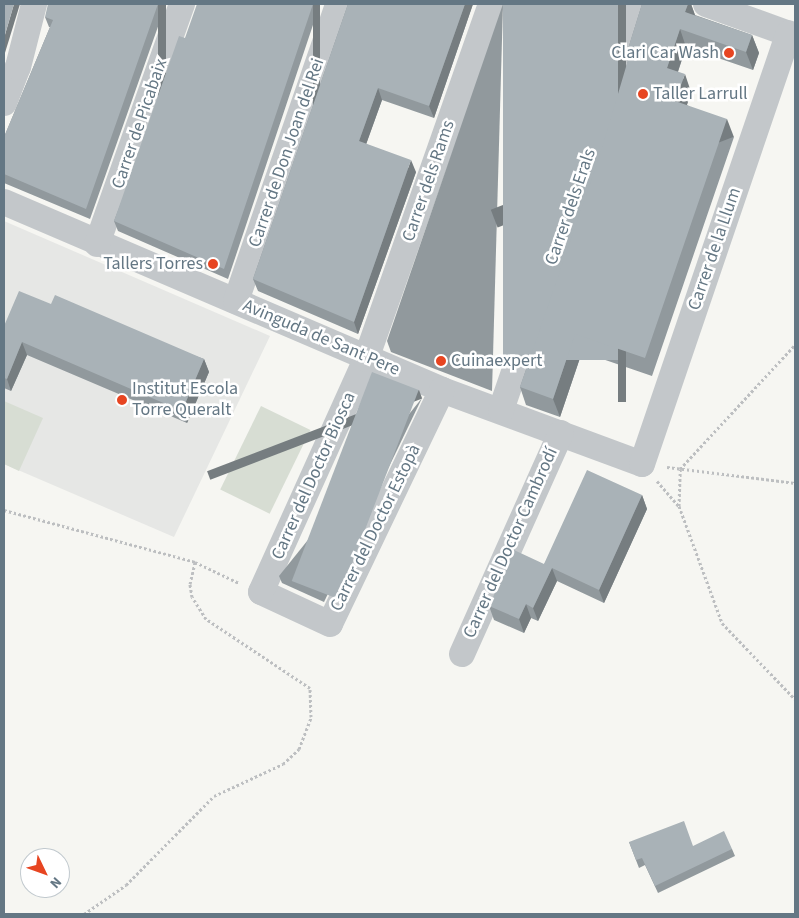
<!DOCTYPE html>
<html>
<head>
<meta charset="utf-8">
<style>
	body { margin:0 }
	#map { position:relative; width:799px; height:918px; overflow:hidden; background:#f6f6f2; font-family:"Source Sans 3",sans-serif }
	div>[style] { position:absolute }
	.built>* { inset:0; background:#e6e7e5 }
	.green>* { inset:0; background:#d7ddd3; transform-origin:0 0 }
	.path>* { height:3px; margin-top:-1.5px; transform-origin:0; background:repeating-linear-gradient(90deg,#bdbfc1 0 2.5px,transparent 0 5px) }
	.minor>* { height:26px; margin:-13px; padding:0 13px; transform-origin:13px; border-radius:13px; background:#c3c7ca }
	.wall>* { inset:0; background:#91999d }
	.shaded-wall>* { inset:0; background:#767d80; transform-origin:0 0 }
	.building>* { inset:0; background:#a9b2b7; transform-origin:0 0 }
	.dots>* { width:14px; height:14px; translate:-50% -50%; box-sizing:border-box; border:2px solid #fff; border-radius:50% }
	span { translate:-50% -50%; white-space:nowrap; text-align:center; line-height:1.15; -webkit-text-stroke:5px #fff; paint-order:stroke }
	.poi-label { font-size:18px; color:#647784 }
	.right { translate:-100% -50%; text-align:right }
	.left { translate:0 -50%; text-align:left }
	.street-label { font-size:18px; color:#647784 }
	.frame { position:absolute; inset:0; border:5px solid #647784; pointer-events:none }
	.north { position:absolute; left:20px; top:848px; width:50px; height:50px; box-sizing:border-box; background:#fff; border:1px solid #c1c9ce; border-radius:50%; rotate:132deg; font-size:14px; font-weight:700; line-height:20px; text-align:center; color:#647784 }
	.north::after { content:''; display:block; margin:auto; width:18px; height:22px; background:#e74521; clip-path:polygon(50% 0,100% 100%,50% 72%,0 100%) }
</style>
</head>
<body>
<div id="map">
	<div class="built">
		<div style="clip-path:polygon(4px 221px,270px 336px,174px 537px,4px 464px)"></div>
	</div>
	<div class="green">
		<div style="clip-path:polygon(4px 401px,43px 418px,19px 471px,4px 464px)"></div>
		<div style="left:261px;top:406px;width:55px;height:93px;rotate:26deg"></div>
	</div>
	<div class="path">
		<div style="left:667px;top:467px;width:129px;rotate:7.1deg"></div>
		<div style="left:657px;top:481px;width:33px;rotate:49deg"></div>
		<div style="left:679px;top:506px;width:125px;rotate:69.8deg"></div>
		<div style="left:722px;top:623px;width:105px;rotate:46.2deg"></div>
		<div style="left:679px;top:506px;width:37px;rotate:-88deg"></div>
		<div style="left:680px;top:469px;width:169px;rotate:-47.2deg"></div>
		<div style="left:4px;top:510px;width:198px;rotate:15.2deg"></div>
		<div style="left:195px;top:562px;width:49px;rotate:25.5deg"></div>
		<div style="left:84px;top:914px;width:51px;rotate:-34.6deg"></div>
		<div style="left:126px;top:885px;width:125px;rotate:-45.3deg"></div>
		<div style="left:214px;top:796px;width:76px;rotate:-24.9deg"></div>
		<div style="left:283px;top:764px;width:22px;rotate:-43deg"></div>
		<div style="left:299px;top:749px;width:34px;rotate:-69deg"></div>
		<div style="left:311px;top:717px;width:29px;rotate:-92deg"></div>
		<div style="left:310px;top:688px;width:125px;rotate:-146.4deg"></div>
		<div style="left:206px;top:619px;width:26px;rotate:-122deg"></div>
		<div style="left:192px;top:597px;width:13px;rotate:-99deg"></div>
		<div style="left:190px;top:584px;width:23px;rotate:-77deg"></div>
	</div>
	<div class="minor">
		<div style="left:706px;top:4px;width:95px;rotate:19.8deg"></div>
		<div style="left:4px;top:103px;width:39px;rotate:-69deg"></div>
		<div style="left:18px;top:67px;width:65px;rotate:-75.7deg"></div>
		<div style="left:4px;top:202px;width:477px;rotate:23.2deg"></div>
		<div style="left:442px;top:390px;width:213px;rotate:20.3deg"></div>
		<div style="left:642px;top:464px;width:455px;rotate:-71.2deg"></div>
		<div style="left:97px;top:244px;width:255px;rotate:-70.5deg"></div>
		<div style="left:236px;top:301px;width:314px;rotate:-71deg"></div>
		<div style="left:442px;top:390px;width:259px;rotate:115.6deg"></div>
		<div style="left:330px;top:624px;width:76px;rotate:-155.1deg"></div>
		<div style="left:261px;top:592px;width:256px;rotate:-65.7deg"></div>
		<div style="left:366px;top:359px;width:376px;rotate:-70.6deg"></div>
		<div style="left:501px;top:410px;width:429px;rotate:-71.1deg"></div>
		<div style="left:462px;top:654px;width:242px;rotate:-65.9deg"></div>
	</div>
	<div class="wall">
		<div style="clip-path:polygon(166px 4px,90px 219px,4px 183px,4px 137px,50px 27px,49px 27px,45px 17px)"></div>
		<div style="clip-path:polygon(254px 4px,320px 4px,228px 279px,118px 231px,114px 221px,185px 38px,253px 5px)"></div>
		<div style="clip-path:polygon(348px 4px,473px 4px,434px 118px,382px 100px,366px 144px,416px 172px,358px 334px,258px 291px,253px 279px)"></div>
		<div style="clip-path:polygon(503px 4px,492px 391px,391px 352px,387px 341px)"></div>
		<div style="clip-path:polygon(642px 4px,691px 4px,695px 15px,752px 35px,759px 53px,753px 70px,686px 47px,678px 72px,691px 92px,687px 105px,734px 137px,652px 376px,582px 352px,560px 417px,526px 405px,520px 387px,599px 158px,630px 54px,628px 49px)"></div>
		<div style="clip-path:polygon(51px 304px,204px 359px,209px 372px,187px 423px,27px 355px,11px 391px,4px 388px,4px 326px)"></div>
		<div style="clip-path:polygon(422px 398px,324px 602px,282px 583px,279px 576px)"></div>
		<div style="clip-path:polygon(642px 495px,647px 509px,604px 603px,557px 581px,538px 621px,531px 618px,524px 633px,494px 620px,489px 606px,544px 564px)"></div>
		<div style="clip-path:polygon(629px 842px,732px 849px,735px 856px,658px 893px,645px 865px,639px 868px)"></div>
	</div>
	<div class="shaded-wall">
		<div style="clip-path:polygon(14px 4px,20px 4px,4px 56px,4px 38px)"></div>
		<div style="left:158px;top:4px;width:8px;height:217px"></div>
		<div style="left:313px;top:4px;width:7px;height:280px"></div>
		<div style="clip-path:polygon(465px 4px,473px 4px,434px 118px,429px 106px)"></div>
		<div style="left:618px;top:4px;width:8px;height:398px"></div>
		<div style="clip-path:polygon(688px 4px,691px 4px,696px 18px,685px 12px)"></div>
		<div style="clip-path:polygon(680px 29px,686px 47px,673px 86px,667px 68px)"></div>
		<div style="clip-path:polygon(752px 35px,759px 53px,753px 70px,746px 52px)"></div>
		<div style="clip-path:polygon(685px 74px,691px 92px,682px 120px,675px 101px)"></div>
		<div style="clip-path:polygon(378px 88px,382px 100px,363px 153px,359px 141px)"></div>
		<div style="left:727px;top:119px;width:19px;height:253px;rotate:69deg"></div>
		<div style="clip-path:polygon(411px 160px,416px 172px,358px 334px,354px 322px)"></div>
		<div style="clip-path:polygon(575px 334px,582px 352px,560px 417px,553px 399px)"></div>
		<div style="clip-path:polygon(22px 342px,27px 355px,11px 391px,7px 379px)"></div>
		<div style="clip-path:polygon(204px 359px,209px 372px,187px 423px,182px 411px)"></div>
		<div style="left:419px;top:390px;width:9px;height:227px;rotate:69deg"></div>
		<div style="clip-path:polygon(642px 495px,647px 509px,604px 603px,599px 590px)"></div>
		<div style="clip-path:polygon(552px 568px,557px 581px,538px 621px,533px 608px)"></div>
		<div style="clip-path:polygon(526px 604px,531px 618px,524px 633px,519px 619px)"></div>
	</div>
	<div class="building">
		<div style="clip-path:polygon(4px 4px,14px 4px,4px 38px)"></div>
		<div style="clip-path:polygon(48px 4px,158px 4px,86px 209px,4px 174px,4px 137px,53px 20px,45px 17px)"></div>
		<div style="clip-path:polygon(197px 4px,249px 4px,253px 5px,254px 4px,313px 4px,224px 269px,114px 221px,179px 36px,185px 38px)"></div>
		<div style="clip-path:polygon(348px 4px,465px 4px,429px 106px,378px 88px,359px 141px,411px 160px,354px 322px,253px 279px)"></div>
		<div style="left:503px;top:4px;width:115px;height:356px"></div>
		<div style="clip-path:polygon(642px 4px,688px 4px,685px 12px,752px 35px,746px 52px,680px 29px,667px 68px,685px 74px,675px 101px,727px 119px,645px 358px,575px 334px,553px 399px,520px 387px,599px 158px,631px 50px,628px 49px)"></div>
		<div style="clip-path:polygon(19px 291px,51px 304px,55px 295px,204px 359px,182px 411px,22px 342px,7px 379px,4px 378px,4px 326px)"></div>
		<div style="left:372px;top:372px;width:50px;height:224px;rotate:21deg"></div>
		<div style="clip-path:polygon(587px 470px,642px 495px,599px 590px,552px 568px,533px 608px,526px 604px,519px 619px,489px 606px,514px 550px,544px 564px)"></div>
		<div style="clip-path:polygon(684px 821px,693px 846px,724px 831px,732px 849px,655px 886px,642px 858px,636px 860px,629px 842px)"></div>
	</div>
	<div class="dots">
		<div style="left:729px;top:53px;background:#e74521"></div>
		<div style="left:643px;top:94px;background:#e74521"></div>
		<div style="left:213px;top:264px;background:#e74521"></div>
		<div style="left:441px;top:361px;background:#e74521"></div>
		<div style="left:122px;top:400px;background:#e74521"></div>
	</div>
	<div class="poi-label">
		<span class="right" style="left:719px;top:53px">Clari Car Wash</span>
		<span class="left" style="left:653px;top:94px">Taller Larrull</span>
		<span class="right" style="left:203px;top:264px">Tallers Torres</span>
		<span class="left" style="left:451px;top:361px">Cuinaexpert</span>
		<span class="left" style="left:132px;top:400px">Institut Escola<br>Torre Queralt</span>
	</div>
	<div class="street-label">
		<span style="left:140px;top:124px;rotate:-71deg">Carrer de Picabaix</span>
		<span style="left:287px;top:153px;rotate:-71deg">Carrer de Don Joan del Rei</span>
		<span style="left:429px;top:181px;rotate:-71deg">Carrer dels Rams</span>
		<span style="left:571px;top:207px;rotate:-71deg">Carrer dels Erals</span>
		<span style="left:715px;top:249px;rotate:-71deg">Carrer de la Llum</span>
		<span style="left:321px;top:338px;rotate:23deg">Avinguda de Sant Pere</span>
		<span style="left:314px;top:476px;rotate:-66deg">Carrer del Doctor Biosca</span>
		<span style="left:376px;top:528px;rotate:-64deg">Carrer del Doctor Estopà</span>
		<span style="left:511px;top:543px;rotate:-66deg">Carrer del Doctor Cambrodí</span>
	</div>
	<div class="frame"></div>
	<div class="north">N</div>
</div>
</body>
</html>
